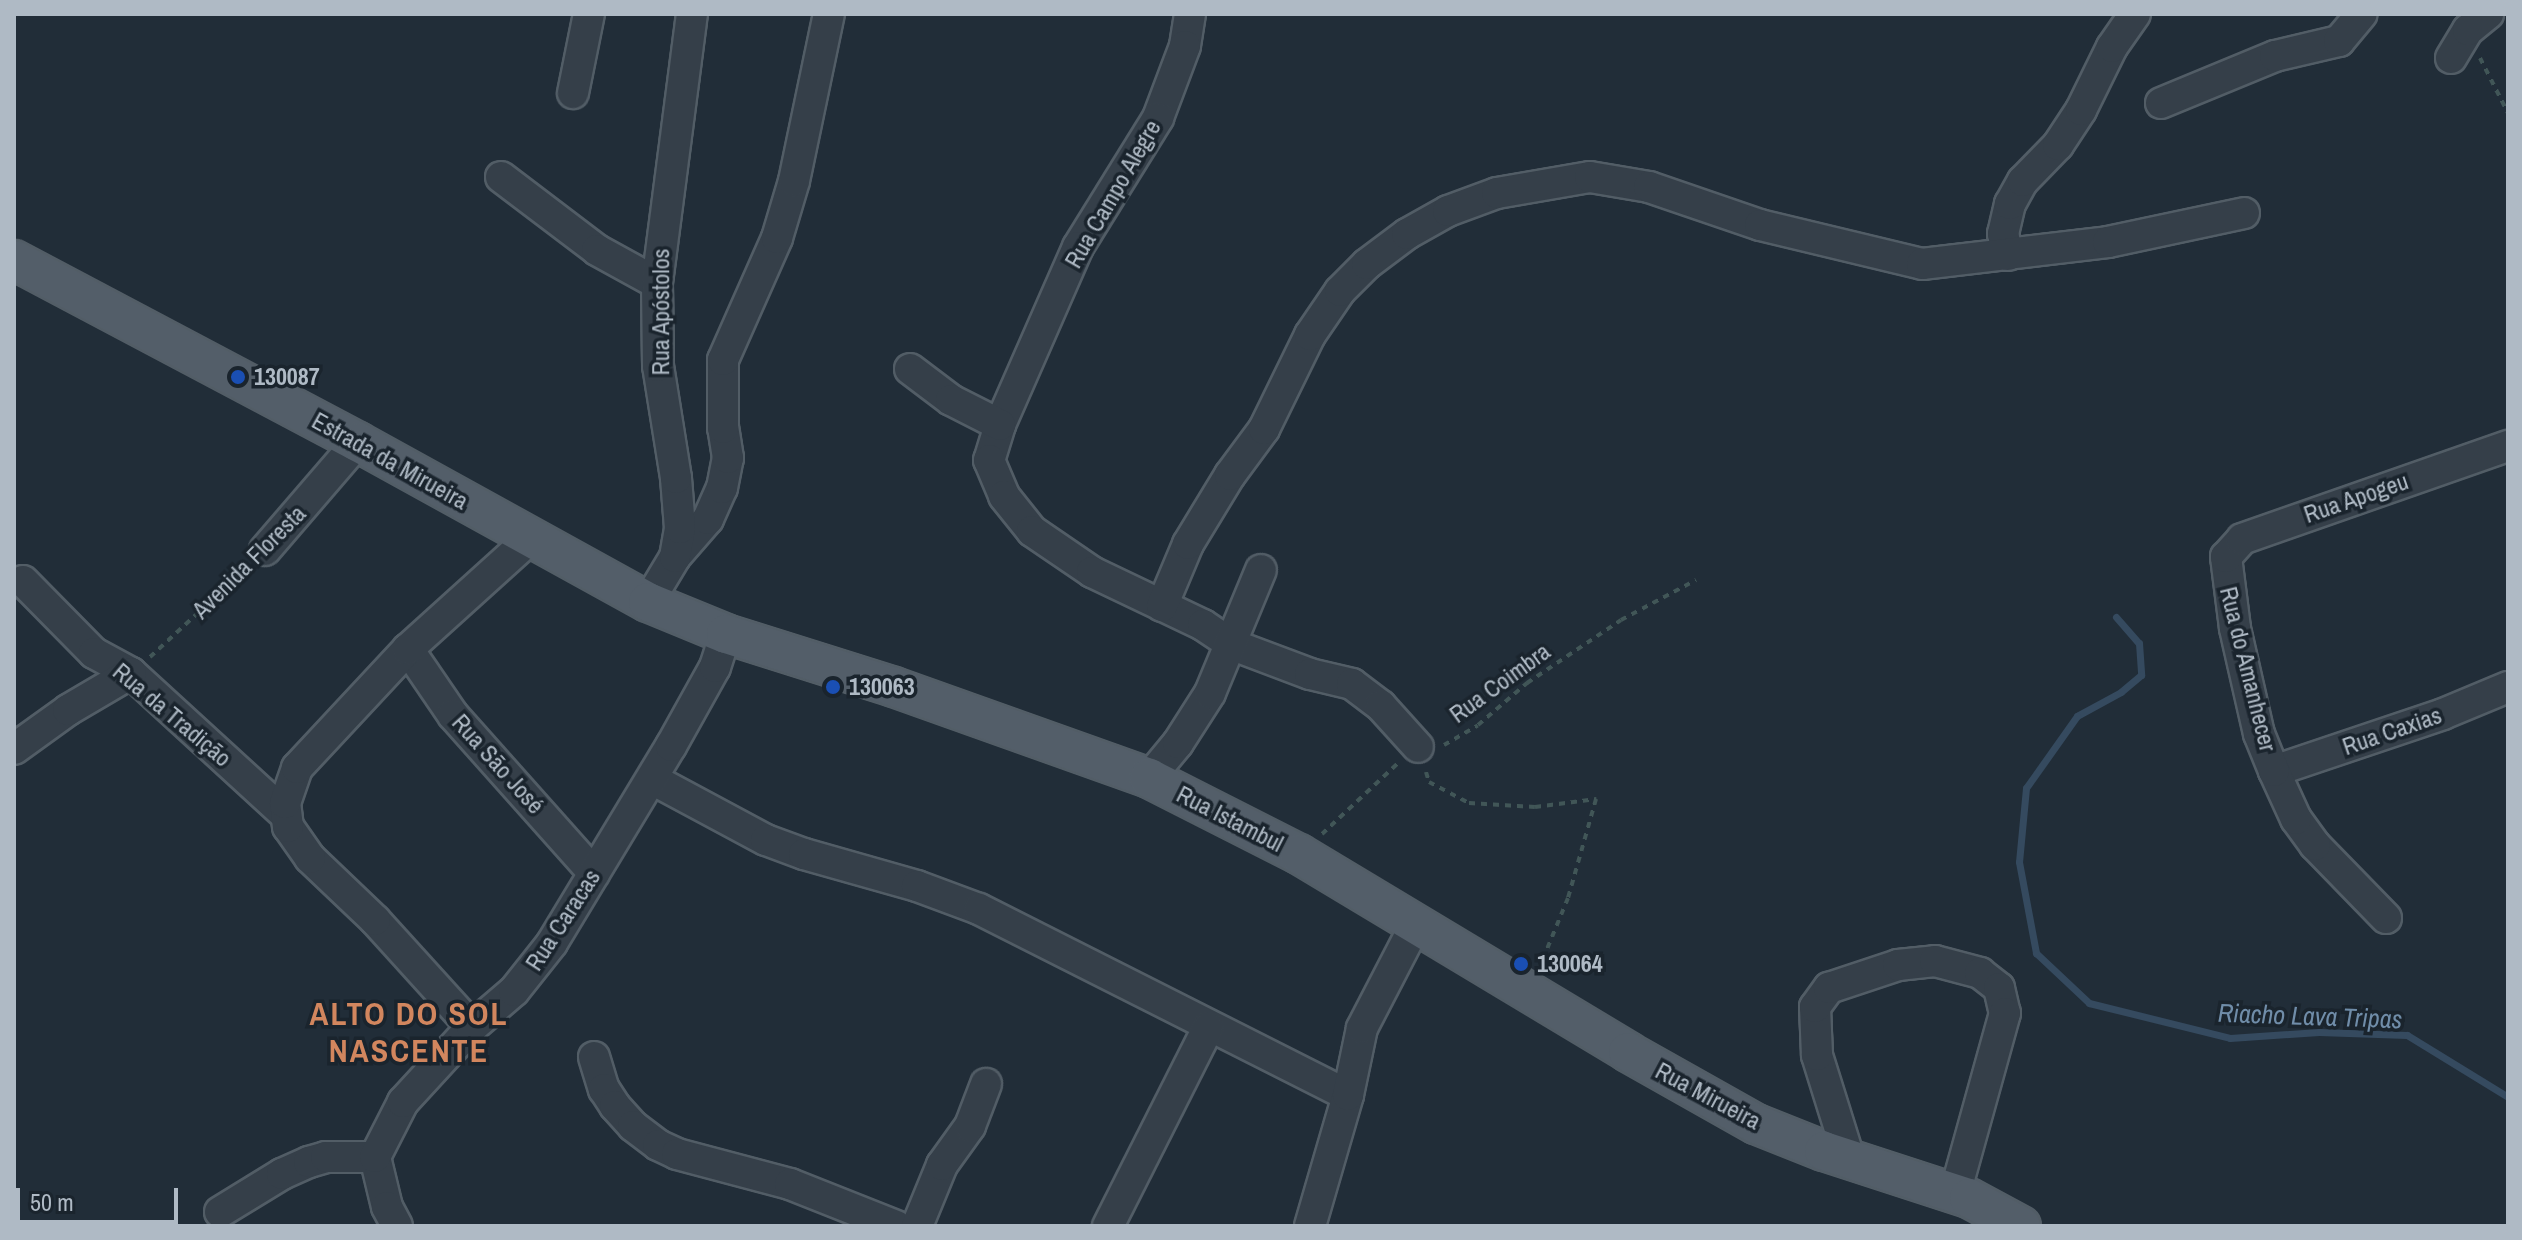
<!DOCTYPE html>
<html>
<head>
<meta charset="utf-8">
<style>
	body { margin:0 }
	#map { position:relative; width:2522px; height:1240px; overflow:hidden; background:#212d38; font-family:"Archivo Narrow",sans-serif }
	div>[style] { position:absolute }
	.stream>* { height:7px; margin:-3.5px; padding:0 3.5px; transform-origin:3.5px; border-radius:3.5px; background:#354a5f }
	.path>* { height:4px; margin-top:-2px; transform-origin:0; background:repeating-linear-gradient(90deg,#415657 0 6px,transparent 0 12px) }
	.roads { filter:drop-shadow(2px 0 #525d66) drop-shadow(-2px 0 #525d66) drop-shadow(0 2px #525d66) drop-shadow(0 -2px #525d66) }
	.minor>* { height:30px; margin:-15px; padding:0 15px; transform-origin:15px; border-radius:15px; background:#353f49 }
	.major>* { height:38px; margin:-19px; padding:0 19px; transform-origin:19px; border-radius:19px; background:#535e69 }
	.dots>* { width:22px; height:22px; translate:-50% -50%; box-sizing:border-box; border:4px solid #1a242d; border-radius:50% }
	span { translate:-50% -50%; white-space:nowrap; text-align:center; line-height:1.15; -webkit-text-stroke:7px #1a242d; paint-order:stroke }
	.street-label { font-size:24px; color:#afbac5 }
	.poi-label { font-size:24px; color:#afbac5; font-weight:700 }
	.left { translate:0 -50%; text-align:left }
	.water-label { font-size:26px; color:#708da9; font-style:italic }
	.district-label { font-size:32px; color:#d2865e; font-weight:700; letter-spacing:2px }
	.frame { position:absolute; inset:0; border:16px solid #afbac5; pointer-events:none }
	.scale { position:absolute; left:16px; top:1188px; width:162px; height:36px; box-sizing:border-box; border:4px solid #afbac5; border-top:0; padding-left:10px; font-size:24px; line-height:28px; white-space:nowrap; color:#afbac5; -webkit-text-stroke:6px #1a242d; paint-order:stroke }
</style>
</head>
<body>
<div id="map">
	<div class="stream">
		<div style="left:2116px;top:617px;width:35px;rotate:49deg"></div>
		<div style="left:2139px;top:643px;width:32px;rotate:86deg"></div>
		<div style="left:2141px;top:675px;width:26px;rotate:140deg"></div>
		<div style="left:2121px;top:692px;width:50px;rotate:151.4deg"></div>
		<div style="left:2077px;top:716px;width:88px;rotate:125.3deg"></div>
		<div style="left:2026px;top:788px;width:74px;rotate:95.4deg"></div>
		<div style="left:2019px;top:862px;width:93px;rotate:79.4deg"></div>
		<div style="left:2036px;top:953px;width:73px;rotate:43.3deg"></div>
		<div style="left:2089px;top:1003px;width:145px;rotate:13.9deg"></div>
		<div style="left:2230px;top:1038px;width:89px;rotate:-3.9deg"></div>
		<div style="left:2319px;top:1032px;width:88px;rotate:2deg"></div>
		<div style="left:2407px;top:1035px;width:119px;rotate:31.5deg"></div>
	</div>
	<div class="path">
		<div style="left:2480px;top:58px;width:62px;rotate:63deg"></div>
		<div style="left:150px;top:657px;width:134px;rotate:-42.6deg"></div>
		<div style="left:1444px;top:745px;width:39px;rotate:-30deg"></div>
		<div style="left:1478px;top:725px;width:65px;rotate:-40.6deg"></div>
		<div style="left:1527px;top:683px;width:113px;rotate:-33.8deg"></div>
		<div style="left:1621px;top:620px;width:85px;rotate:-28.1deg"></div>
		<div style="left:1426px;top:772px;width:10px;rotate:73deg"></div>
		<div style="left:1429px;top:782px;width:45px;rotate:27.7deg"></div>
		<div style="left:1469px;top:803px;width:66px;rotate:3.5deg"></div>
		<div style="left:1535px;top:807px;width:62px;rotate:-7.5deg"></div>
		<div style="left:1596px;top:799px;width:103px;rotate:105.8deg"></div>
		<div style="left:1568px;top:898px;width:74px;rotate:112.4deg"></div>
		<div style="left:1322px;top:834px;width:103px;rotate:-43deg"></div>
	</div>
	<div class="roads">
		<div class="minor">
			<div style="left:1190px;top:14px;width:32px;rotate:99deg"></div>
			<div style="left:1185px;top:46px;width:77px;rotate:110.6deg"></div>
			<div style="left:1158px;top:118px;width:152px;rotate:121.8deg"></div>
			<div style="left:1078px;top:247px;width:194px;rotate:113.7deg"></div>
			<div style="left:1000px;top:425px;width:37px;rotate:107deg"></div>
			<div style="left:989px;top:460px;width:39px;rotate:67deg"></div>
			<div style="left:1004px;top:496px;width:45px;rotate:51.3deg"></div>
			<div style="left:1032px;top:531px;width:73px;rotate:34.3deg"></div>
			<div style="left:1092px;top:572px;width:123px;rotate:25.5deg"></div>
			<div style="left:1203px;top:625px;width:36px;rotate:34deg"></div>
			<div style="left:1233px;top:645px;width:82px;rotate:20.6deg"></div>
			<div style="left:1310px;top:674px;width:43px;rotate:13.4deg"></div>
			<div style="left:1352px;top:684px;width:36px;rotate:37deg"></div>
			<div style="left:1381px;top:706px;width:55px;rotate:47.9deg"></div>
			<div style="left:2451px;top:58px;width:33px;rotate:-59deg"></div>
			<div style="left:2468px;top:30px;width:26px;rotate:-39deg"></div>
			<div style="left:573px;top:93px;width:81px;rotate:-78.6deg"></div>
			<div style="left:2161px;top:103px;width:123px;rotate:-22.4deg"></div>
			<div style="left:2275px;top:56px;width:66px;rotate:-13.2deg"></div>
			<div style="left:2339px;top:41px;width:35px;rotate:-50deg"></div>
			<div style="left:501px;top:177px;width:121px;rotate:37.2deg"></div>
			<div style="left:597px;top:250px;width:68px;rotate:28.8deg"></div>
			<div style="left:2008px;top:255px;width:22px;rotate:-103deg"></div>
			<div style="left:2003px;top:234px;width:31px;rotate:-77deg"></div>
			<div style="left:2010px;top:204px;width:26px;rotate:-61deg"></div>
			<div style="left:2023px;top:181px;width:50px;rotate:-45.8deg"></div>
			<div style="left:2058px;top:145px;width:42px;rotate:-56.7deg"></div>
			<div style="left:2081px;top:110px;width:70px;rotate:-63.8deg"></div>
			<div style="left:2112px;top:47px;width:40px;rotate:-55.1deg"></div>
			<div style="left:910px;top:369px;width:51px;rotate:37.1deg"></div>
			<div style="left:951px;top:400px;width:55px;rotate:27deg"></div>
			<div style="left:265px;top:550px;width:143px;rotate:-49.3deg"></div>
			<div style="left:675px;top:557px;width:50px;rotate:-49deg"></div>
			<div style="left:708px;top:519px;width:34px;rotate:-66deg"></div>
			<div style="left:722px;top:488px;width:31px;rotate:-79deg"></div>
			<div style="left:728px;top:458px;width:30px;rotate:-99deg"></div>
			<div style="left:723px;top:428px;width:68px;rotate:-90deg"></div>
			<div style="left:723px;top:360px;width:133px;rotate:-66.1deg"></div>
			<div style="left:777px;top:238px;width:59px;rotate:-73.4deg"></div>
			<div style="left:794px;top:181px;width:171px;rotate:-78.2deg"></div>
			<div style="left:23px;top:581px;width:101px;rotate:45.4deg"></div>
			<div style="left:94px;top:653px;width:42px;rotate:28.4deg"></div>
			<div style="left:131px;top:673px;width:210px;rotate:42.5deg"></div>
			<div style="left:648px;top:602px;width:52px;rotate:-59deg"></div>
			<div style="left:675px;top:557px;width:29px;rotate:-80deg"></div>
			<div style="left:680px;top:528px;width:50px;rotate:-94.6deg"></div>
			<div style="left:676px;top:478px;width:113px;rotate:-99.1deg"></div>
			<div style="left:658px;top:366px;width:83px;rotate:-90.7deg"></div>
			<div style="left:657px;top:283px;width:271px;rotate:-82.6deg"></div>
			<div style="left:1162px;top:606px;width:67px;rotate:-67.2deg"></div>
			<div style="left:1188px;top:544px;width:81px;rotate:-58.7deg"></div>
			<div style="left:1230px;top:475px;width:57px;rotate:-53.5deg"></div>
			<div style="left:1264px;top:429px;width:105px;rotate:-63.9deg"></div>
			<div style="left:1310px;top:335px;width:53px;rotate:-55.7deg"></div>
			<div style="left:1340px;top:291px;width:38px;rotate:-45deg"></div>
			<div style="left:1367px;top:264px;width:50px;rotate:-36.9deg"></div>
			<div style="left:1407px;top:234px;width:47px;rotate:-29.3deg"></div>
			<div style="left:1448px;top:211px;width:52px;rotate:-20.2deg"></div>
			<div style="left:1497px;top:193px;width:94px;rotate:-9.8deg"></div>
			<div style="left:1590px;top:177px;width:60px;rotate:9.6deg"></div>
			<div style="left:1649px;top:187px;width:117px;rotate:18.9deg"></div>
			<div style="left:1760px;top:225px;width:167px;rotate:13.5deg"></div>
			<div style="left:1922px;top:264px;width:187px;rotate:-6.7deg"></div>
			<div style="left:2108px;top:242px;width:139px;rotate:-12deg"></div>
			<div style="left:408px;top:649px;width:80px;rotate:55.7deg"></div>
			<div style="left:453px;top:715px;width:212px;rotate:48.3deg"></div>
			<div style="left:14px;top:749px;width:67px;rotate:-35.8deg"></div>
			<div style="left:68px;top:710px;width:73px;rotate:-30.4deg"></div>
			<div style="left:2274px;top:771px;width:178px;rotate:-18.6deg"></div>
			<div style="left:2443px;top:714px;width:70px;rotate:-22.6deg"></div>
			<div style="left:1149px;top:778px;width:45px;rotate:-50.4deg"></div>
			<div style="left:1178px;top:743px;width:59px;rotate:-57.4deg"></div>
			<div style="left:1210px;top:693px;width:133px;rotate:-67.5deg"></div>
			<div style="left:652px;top:779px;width:129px;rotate:28.2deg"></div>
			<div style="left:766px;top:840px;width:40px;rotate:20.2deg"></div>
			<div style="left:804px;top:854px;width:117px;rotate:15.8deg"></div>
			<div style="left:917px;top:886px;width:66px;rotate:20.4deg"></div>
			<div style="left:979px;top:909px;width:413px;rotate:26.8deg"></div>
			<div style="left:2386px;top:918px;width:102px;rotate:-134.2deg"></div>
			<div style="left:2315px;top:845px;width:32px;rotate:-126deg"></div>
			<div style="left:2296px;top:819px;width:53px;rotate:-114.6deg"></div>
			<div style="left:2274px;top:771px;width:40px;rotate:-112deg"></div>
			<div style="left:2259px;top:734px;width:109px;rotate:-102.8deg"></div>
			<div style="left:2235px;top:628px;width:72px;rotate:-97.2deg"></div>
			<div style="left:2226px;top:557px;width:24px;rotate:-48deg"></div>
			<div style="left:2242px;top:539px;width:282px;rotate:-19.3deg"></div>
			<div style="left:472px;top:1027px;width:144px;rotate:-132.2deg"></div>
			<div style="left:375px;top:920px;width:90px;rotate:-136.4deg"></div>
			<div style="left:310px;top:858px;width:38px;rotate:-125deg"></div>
			<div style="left:288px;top:827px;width:24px;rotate:-97deg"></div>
			<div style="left:285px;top:803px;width:37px;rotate:-71deg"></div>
			<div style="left:297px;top:768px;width:163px;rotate:-47deg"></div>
			<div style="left:408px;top:649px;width:166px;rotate:-42.1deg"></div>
			<div style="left:594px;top:1057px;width:34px;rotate:73deg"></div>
			<div style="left:604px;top:1089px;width:20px;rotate:57deg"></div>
			<div style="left:615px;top:1106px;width:27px;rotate:48deg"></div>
			<div style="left:633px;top:1126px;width:31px;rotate:37deg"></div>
			<div style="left:658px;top:1145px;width:21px;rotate:25deg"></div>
			<div style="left:677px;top:1154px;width:117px;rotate:14.9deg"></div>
			<div style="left:790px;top:1184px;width:114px;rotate:21.6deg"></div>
			<div style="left:375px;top:1157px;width:51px;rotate:76.5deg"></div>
			<div style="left:387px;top:1207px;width:21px;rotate:62deg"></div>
			<div style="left:1849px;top:1158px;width:108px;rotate:-107.3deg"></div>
			<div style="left:1817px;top:1055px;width:48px;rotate:-92.4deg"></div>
			<div style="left:1815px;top:1007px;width:24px;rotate:-54deg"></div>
			<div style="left:1829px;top:988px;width:73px;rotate:-18.4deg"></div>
			<div style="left:1898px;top:965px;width:37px;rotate:-6deg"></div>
			<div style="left:1935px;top:961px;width:47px;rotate:14.9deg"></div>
			<div style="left:1980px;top:973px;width:24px;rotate:38deg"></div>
			<div style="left:1999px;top:988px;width:26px;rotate:77deg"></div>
			<div style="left:2005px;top:1013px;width:187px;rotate:105.5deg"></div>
			<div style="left:220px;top:1212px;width:73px;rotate:-31.5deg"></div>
			<div style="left:282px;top:1174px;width:30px;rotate:-24deg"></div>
			<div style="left:309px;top:1162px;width:18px;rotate:-16deg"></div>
			<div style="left:326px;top:1157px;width:49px"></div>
			<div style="left:375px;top:1157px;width:62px;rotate:-63deg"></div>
			<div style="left:403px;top:1102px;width:102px;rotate:-47.4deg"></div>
			<div style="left:472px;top:1027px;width:55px;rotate:-40.6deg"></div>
			<div style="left:514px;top:991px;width:61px;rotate:-51.6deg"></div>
			<div style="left:552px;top:943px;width:230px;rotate:-58.9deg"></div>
			<div style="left:671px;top:746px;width:90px;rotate:-60.9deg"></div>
			<div style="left:715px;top:667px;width:35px;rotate:-72deg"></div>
			<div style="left:917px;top:1226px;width:66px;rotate:-67.7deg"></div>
			<div style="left:942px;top:1165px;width:48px;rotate:-54.3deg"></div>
			<div style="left:970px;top:1126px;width:45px;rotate:-69.1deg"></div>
			<div style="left:1108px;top:1226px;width:222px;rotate:-63.2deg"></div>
			<div style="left:1310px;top:1226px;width:136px;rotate:-73.8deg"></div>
			<div style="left:1348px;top:1095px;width:68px;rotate:-78.2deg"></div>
			<div style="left:1362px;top:1028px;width:119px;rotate:-62.6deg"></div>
		</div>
		<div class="major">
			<div style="left:14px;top:260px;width:389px;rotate:27.9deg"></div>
			<div style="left:358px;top:442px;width:331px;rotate:28.9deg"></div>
			<div style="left:648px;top:602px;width:84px;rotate:22.3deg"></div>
			<div style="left:726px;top:634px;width:176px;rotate:17.5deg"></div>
			<div style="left:894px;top:687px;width:271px;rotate:19.6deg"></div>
			<div style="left:1149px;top:778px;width:168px;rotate:26.9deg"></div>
			<div style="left:1299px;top:854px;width:384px;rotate:31deg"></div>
			<div style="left:1628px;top:1052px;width:147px;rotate:29.4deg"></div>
			<div style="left:1756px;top:1124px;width:73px;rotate:21.7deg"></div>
			<div style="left:1824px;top:1151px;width:152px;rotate:18deg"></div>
			<div style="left:1969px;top:1198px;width:59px;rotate:28.3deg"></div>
		</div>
	</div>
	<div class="dots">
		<div style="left:238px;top:377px;background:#1a4fb4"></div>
		<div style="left:833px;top:687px;background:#1a4fb4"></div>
		<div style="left:1521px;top:964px;background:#1a4fb4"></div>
	</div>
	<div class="street-label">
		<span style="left:1113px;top:194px;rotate:-60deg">Rua Campo Alegre</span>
		<span style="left:661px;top:312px;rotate:-90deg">Rua Apóstolos</span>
		<span style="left:390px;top:461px;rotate:29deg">Estrada da Mirueira</span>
		<span style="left:2356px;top:498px;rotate:-19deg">Rua Apogeu</span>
		<span style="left:249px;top:562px;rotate:-45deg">Avenida Floresta</span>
		<span style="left:2248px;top:669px;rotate:76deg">Rua do Amanhecer</span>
		<span style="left:1500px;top:683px;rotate:-36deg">Rua Coimbra</span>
		<span style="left:172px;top:715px;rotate:40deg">Rua da Tradição</span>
		<span style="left:2392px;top:731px;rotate:-19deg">Rua Caxias</span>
		<span style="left:498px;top:764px;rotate:48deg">Rua São José</span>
		<span style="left:1230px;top:819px;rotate:27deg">Rua Istambul</span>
		<span style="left:563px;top:920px;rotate:-57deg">Rua Caracas</span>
		<span style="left:1708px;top:1096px;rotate:28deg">Rua Mirueira</span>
	</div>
	<div class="poi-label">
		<span class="left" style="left:254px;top:377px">130087</span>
		<span class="left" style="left:849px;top:687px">130063</span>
		<span class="left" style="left:1537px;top:964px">130064</span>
	</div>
	<div class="water-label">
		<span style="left:2310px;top:1016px;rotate:2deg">Riacho Lava Tripas</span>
	</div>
	<div class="district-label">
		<span style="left:409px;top:1033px">ALTO DO SOL<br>NASCENTE</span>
	</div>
	<div class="frame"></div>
	<div class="scale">50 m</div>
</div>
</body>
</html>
